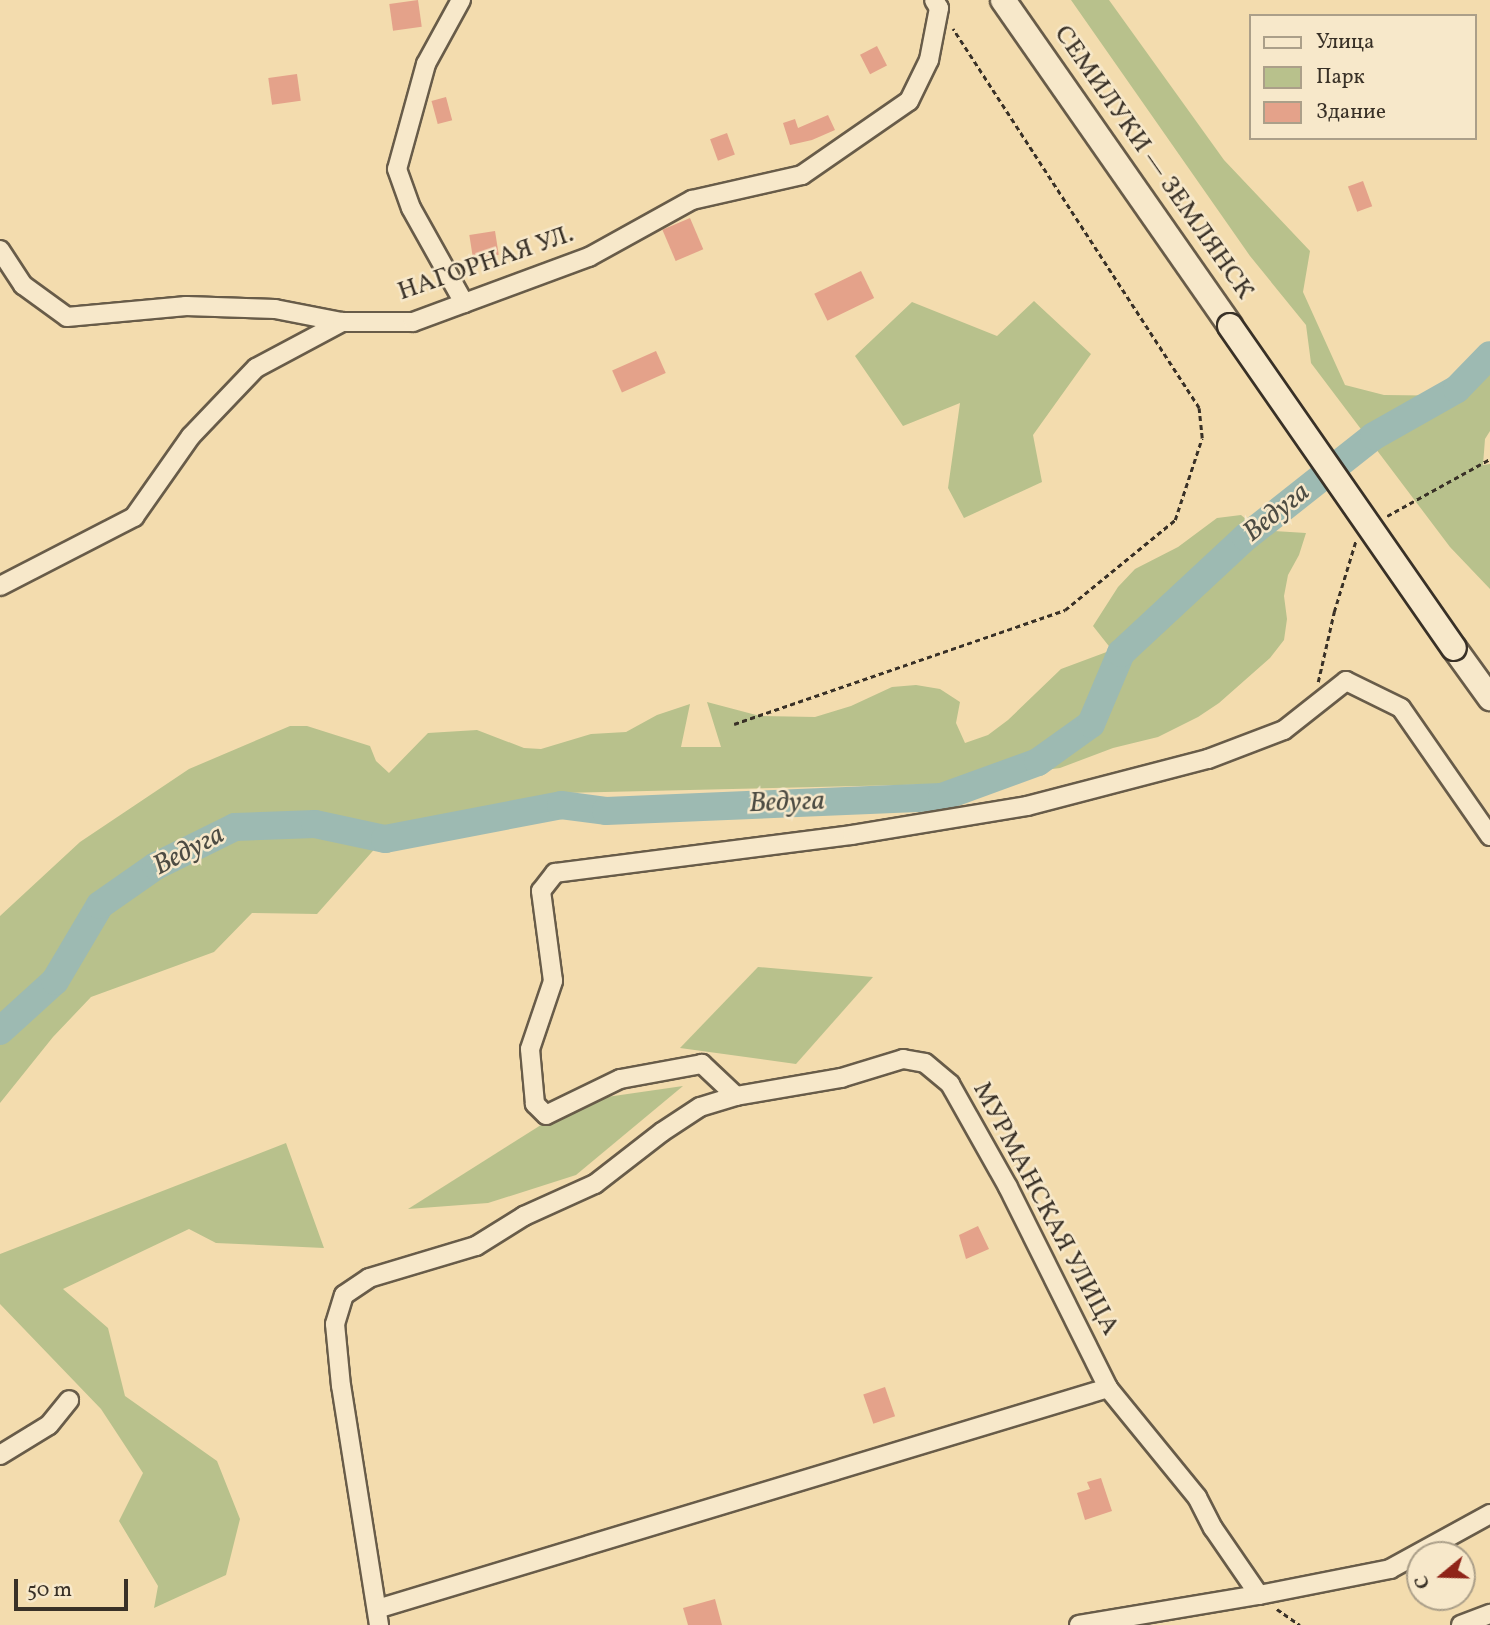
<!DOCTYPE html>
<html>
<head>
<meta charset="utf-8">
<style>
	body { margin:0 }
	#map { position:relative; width:1490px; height:1625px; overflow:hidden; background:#f3dcae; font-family:Vollkorn,serif }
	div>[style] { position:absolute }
	.green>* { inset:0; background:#b8c18c }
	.river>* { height:28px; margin:-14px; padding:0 14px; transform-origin:14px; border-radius:14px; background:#9dbab2 }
	.building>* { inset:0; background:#e4a28a; transform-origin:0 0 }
	.path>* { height:2.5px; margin-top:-1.25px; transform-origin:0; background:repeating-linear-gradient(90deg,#393127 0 5px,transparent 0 8.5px) }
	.roads { filter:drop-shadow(2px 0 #685c49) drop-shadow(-2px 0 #685c49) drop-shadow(0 2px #685c49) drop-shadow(0 -2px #685c49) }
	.minor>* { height:18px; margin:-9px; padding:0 9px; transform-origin:9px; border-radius:9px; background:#f7e8ca }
	.secondary>* { height:24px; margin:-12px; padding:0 12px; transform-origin:12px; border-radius:12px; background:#f7e8ca }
	.bridges { filter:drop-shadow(2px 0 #393127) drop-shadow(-2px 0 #393127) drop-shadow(0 2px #393127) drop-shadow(0 -2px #393127) }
	.secondary-bridge>* { height:24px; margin:-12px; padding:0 12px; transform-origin:12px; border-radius:12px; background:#f7e8ca }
	span { translate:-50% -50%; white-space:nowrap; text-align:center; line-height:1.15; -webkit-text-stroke:5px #f7e8ca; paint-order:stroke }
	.street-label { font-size:26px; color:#393127 }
	.water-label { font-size:28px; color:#4d4c43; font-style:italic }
	.legend { position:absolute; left:1249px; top:14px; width:228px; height:126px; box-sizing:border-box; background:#f7e8ca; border:2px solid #ab9f89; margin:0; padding:9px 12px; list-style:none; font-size:21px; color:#393127 }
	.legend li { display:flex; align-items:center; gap:14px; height:35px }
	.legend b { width:35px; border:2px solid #ab9f89 }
	.north { position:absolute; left:1406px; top:1541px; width:70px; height:70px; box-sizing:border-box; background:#f7e8ca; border:2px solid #ab9f89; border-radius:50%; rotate:251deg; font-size:19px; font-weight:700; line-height:28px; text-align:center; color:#393127 }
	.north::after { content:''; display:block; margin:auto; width:24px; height:32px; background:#8f2418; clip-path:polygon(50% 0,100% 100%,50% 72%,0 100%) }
	.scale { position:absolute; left:14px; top:1579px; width:114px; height:32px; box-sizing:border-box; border:4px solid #393127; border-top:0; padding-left:9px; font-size:21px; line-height:24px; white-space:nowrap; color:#393127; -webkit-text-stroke:5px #f7e8ca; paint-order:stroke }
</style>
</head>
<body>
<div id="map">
	<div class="green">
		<div style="clip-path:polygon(1071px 0,1109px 0,1224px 160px,1310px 251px,1303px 292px,1345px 385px,1384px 395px,1467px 396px,1490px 372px,1490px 431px,1485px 439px,1483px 465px,1490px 464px,1490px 589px,1450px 547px,1311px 363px,1306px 325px,1250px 256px)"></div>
		<div style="clip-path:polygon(1034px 301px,1091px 354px,1033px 435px,1042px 482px,964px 518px,948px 488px,960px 403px,903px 426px,855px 356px,912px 302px,997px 336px)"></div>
		<div style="clip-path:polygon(1241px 515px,1259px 530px,1306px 533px,1299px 555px,1288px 575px,1284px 596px,1287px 619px,1284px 640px,1270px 658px,1219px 703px,1198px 717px,1158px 737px,1113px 748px,1060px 768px,945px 784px,562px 793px,394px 827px,317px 914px,252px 913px,214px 952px,91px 997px,53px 1037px,0 1103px,0 916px,80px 842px,189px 769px,290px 726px,307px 726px,370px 746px,376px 761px,389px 773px,428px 733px,477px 730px,524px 748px,541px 749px,591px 734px,626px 732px,657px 715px,690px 704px,681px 747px,721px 747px,707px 702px,760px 716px,815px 717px,851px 706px,892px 687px,916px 685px,940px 689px,960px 702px,956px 723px,965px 743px,988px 735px,1008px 720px,1061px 669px,1112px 650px,1093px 626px,1118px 587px,1135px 569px,1178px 547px,1217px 518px)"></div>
		<div style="clip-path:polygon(758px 967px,873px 977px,796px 1064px,680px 1048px)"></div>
		<div style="clip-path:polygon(683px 1086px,576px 1175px,488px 1203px,408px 1209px,579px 1101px)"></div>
		<div style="clip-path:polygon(286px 1143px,324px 1248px,216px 1243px,189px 1229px,63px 1289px,108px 1328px,125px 1396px,217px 1461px,240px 1519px,226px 1575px,154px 1608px,158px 1586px,119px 1521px,143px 1473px,101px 1409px,0 1304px,0 1254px)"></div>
	</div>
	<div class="river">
		<div style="left:0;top:1031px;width:74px;rotate:-42.3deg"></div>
		<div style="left:55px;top:981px;width:88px;rotate:-59.4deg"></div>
		<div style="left:100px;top:905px;width:68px;rotate:-34.9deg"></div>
		<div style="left:156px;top:866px;width:88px;rotate:-26.3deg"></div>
		<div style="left:235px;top:827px;width:80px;rotate:-2.1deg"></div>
		<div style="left:315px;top:824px;width:72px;rotate:12.1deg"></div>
		<div style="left:385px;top:839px;width:179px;rotate:-10.9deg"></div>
		<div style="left:561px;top:805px;width:45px;rotate:7.6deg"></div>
		<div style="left:606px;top:811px;width:336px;rotate:-2.4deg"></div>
		<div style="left:942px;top:797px;width:102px;rotate:-20deg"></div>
		<div style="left:1038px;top:762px;width:65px;rotate:-35.6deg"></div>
		<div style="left:1091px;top:724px;width:77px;rotate:-67.1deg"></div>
		<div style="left:1121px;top:653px;width:171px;rotate:-42.9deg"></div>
		<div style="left:1246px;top:537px;width:163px;rotate:-38.3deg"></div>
		<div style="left:1374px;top:436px;width:95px;rotate:-29.5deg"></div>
		<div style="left:1457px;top:389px;width:47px;rotate:-45.9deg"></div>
	</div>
	<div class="building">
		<div style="left:418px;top:0;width:27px;height:29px;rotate:82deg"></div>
		<div style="left:877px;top:46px;width:22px;height:19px;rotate:63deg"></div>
		<div style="left:297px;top:74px;width:27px;height:29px;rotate:82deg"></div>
		<div style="left:446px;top:97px;width:24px;height:15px;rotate:75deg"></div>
		<div style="clip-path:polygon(828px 115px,835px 130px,812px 140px,790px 145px,783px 123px,795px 119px,798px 128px)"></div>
		<div style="left:727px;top:133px;width:23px;height:18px;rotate:70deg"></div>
		<div style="left:1363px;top:181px;width:27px;height:16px;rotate:70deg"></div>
		<div style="left:690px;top:218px;width:34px;height:30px;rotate:67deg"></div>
		<div style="left:495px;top:231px;width:24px;height:26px;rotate:81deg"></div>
		<div style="left:861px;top:271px;width:30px;height:52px;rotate:64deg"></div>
		<div style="left:656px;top:351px;width:24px;height:48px;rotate:66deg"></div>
		<div style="clip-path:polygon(978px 1226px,989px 1249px,966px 1259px,959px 1235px)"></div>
		<div style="left:885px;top:1387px;width:31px;height:23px;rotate:71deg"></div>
		<div style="clip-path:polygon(1101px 1478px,1112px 1511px,1085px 1520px,1077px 1493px,1090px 1489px,1087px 1482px)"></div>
		<div style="clip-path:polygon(715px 1599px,722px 1625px,688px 1625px,683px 1608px)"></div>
	</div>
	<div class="path">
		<div style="left:1387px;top:516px;width:118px;rotate:-29deg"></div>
		<div style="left:1318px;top:682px;width:72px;rotate:-77.1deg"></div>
		<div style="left:1334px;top:612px;width:75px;rotate:-73deg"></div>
		<div style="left:734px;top:724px;width:350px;rotate:-19deg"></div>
		<div style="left:1065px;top:610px;width:142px;rotate:-39.3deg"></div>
		<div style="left:1175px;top:520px;width:86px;rotate:-71.8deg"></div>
		<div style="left:1202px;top:438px;width:30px;rotate:-96deg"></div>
		<div style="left:1199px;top:408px;width:452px;rotate:-123deg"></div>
		<div style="left:1277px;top:1609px;width:28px;rotate:35deg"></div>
	</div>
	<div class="roads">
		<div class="minor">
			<div style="left:461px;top:0;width:73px;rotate:118.7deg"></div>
			<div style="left:426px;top:64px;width:109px;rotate:105.4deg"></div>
			<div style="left:397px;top:169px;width:41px;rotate:70.3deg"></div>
			<div style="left:411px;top:208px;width:109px;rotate:60.8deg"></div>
			<div style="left:0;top:250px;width:42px;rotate:56.7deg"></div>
			<div style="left:23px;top:285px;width:54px;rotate:36deg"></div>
			<div style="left:67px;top:317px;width:120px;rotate:-5.3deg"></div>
			<div style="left:186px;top:306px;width:89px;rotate:1.9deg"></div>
			<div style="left:275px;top:309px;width:68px;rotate:11deg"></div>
			<div style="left:0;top:586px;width:151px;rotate:-27.2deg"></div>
			<div style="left:134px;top:517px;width:99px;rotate:-54.9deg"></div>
			<div style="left:191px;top:436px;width:94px;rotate:-46.3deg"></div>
			<div style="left:256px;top:368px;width:98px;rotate:-28.1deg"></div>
			<div style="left:342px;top:322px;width:71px"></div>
			<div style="left:413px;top:322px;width:188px;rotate:-20.3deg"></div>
			<div style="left:589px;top:257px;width:118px;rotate:-29deg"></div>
			<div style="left:692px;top:200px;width:113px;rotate:-12.8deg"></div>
			<div style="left:802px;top:175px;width:130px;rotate:-34.7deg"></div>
			<div style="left:909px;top:101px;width:46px;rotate:-64deg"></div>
			<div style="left:929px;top:60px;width:53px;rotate:-79.1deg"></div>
			<div style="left:939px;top:8px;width:9px;rotate:-122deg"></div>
			<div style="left:736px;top:1096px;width:47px;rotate:-136.7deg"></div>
			<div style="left:702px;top:1064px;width:83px;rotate:169.6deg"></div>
			<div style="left:620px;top:1079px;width:82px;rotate:154.1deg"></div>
			<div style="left:546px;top:1115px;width:16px;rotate:-135deg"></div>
			<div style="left:535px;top:1104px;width:55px;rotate:-95.2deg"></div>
			<div style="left:530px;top:1049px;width:72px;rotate:-71.3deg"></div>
			<div style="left:553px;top:981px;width:91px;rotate:-97.6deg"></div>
			<div style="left:541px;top:891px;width:23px;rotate:-52deg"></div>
			<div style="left:555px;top:873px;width:299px;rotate:-7.3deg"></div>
			<div style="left:852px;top:835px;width:177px;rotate:-9.4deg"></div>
			<div style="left:1027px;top:806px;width:187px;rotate:-14.6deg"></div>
			<div style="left:1208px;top:759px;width:81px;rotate:-20.9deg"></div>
			<div style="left:1284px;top:730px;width:79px;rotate:-38.3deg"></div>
			<div style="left:1346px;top:681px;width:61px;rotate:26.1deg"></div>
			<div style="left:1401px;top:708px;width:156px;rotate:55.2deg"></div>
			<div style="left:0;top:1455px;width:57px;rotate:-31.5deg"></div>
			<div style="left:49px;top:1425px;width:32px;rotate:-51deg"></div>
			<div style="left:377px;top:1609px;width:764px;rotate:-16.82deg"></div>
			<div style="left:379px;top:1625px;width:242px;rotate:-99deg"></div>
			<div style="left:341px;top:1386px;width:62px;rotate:-95.5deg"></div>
			<div style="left:335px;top:1324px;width:30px;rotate:-73deg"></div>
			<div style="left:344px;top:1295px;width:30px;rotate:-34deg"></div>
			<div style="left:369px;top:1278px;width:112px;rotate:-16.7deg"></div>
			<div style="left:476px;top:1246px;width:57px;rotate:-32deg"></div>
			<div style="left:524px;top:1216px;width:78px;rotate:-24.3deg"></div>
			<div style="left:595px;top:1184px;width:85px;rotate:-37.8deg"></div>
			<div style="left:662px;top:1132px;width:45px;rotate:-33.3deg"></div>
			<div style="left:700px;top:1107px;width:38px;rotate:-17deg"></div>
			<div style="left:736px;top:1096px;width:107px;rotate:-9.7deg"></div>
			<div style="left:841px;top:1078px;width:65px;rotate:-17deg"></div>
			<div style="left:903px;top:1059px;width:22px;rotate:10deg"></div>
			<div style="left:925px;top:1063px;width:33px;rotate:40deg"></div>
			<div style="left:950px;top:1084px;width:118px;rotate:60.6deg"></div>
			<div style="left:1008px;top:1187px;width:225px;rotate:63.5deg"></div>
			<div style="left:1108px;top:1388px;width:141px;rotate:50.8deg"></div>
			<div style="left:1197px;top:1497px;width:35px;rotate:63deg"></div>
			<div style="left:1213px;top:1528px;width:81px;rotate:55.5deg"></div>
			<div style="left:1079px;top:1625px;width:182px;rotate:-9.5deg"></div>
			<div style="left:1259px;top:1595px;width:134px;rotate:-11.2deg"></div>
			<div style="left:1390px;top:1569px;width:114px;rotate:-28.8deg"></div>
			<div style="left:1461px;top:1625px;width:31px;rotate:-21deg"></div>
		</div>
		<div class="secondary">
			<div style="left:1003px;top:0;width:397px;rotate:55.1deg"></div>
			<div style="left:1454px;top:648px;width:62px;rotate:54.2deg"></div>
		</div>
	</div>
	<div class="bridges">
		<div class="secondary-bridge">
			<div style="left:1230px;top:326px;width:392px;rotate:55.2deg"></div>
		</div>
	</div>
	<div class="street-label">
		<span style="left:1153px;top:163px;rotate:55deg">СЕМИЛУКИ — ЗЕМЛЯНСК</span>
		<span style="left:486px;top:264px;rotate:-19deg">НАГОРНАЯ УЛ.</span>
		<span style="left:1045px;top:1209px;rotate:62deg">МУРМАНСКАЯ УЛИЦА</span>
	</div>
	<div class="water-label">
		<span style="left:1277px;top:513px;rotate:-39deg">Ведуга</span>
		<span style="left:787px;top:803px;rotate:-2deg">Ведуга</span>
		<span style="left:189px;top:851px;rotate:-28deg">Ведуга</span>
	</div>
	<ul class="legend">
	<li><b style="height:9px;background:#f7e8ca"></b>Улица</li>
	<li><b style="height:19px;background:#b8c18c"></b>Парк</li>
	<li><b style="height:19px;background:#e4a28a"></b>Здание</li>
	</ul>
	<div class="north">С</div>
	<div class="scale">50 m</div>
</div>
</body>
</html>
